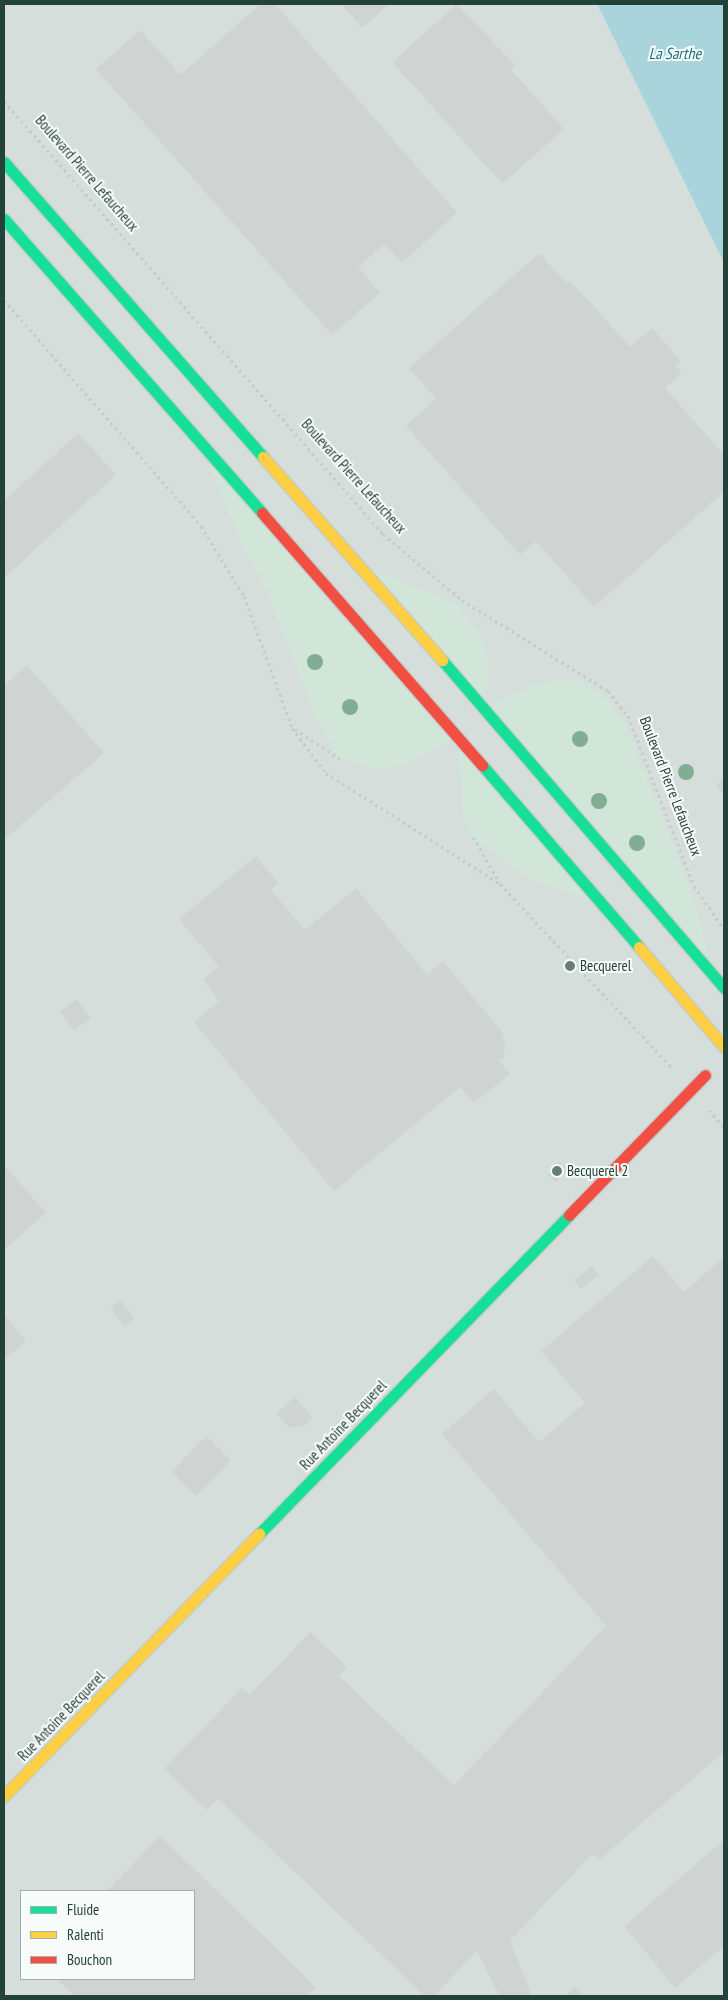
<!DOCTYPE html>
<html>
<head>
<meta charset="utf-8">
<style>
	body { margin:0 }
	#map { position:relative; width:728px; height:2000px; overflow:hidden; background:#e8edeb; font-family:"PT Sans Narrow",sans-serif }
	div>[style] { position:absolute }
	.built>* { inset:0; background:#d6dedb }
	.green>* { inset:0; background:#d1e6d8 }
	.water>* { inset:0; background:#a9d4db }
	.building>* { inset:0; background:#cfd4d2; transform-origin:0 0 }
	.path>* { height:3px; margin-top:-1.5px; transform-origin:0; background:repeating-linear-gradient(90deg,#c3ccca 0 2.5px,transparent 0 6.5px) }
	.roads { filter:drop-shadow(1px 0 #c3cbc8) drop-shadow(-1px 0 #c3cbc8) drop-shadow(0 1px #c3cbc8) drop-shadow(0 -1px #c3cbc8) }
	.fast>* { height:11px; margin:-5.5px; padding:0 5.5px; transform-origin:5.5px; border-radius:5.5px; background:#16e098 }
	.slow>* { height:11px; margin:-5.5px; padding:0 5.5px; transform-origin:5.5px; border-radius:5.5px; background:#ffcf43 }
	.jam>* { height:11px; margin:-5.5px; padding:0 5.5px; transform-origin:5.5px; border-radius:5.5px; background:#f24e42 }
	.trees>* { width:16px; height:16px; margin:-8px; border-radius:50%; background:#81ae93 }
	.dots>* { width:14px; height:14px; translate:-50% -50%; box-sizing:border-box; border:2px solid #f7fbf9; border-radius:50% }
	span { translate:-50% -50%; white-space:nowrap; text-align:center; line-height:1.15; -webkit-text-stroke:4px #f7fbf9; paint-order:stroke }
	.street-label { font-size:15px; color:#24423a }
	.poi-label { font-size:15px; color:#24423a }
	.left { translate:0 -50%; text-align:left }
	.water-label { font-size:16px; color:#1c6f80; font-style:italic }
	.frame { position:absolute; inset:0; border:5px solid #24423a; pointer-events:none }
	.legend { position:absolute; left:20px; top:1890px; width:175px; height:90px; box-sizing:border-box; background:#f7fbf9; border:1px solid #a3b1ad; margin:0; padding:6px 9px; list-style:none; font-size:15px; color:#24423a }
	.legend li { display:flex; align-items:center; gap:10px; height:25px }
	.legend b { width:25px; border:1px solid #a3b1ad }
</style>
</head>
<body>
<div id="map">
	<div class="built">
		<div style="clip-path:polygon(evenodd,4px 4px,597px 4px,724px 263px,724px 1996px,4px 1996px,4px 4px,21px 1891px,194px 1891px,194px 1979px,21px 1979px,21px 1891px)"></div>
	</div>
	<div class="green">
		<div style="clip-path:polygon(201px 444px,458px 737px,604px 906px,528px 878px,473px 837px,463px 818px,458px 737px,400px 767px,372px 768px,340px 759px,316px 719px,267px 591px,243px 547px)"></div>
		<div style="clip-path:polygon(356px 563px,454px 602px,478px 632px,487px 654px,486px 710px,514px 693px,538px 683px,576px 678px,605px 697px,624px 720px,696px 904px,714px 976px)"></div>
	</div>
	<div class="water">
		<div style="clip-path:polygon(597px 4px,724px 4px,724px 263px)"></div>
	</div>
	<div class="building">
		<div style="clip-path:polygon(260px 4px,275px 4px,457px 213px,402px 263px,384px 244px,358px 267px,380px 293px,332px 335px,96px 69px,140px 30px,181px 75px)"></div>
		<div style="clip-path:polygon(341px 4px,389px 4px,362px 28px)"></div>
		<div style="clip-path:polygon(457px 4px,515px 65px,511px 70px,564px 129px,502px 184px,392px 62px)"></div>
		<div style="clip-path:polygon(539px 253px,566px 283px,570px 280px,630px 347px,652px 328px,681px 361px,675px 366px,682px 373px,665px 388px,724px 455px,724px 492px,594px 607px,536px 541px,520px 555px,406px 426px,436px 399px,409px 368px)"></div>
		<div style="clip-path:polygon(78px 433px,116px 475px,4px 578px,4px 501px)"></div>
		<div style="clip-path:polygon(27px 665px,104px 753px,4px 840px,4px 686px)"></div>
		<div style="clip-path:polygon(724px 778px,724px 795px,716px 785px)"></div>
		<div style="clip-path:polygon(256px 856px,278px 883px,271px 890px,305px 930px,356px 888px,427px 975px,443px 961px,504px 1034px,501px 1036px,505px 1041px,504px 1057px,499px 1061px,510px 1074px,474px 1103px,460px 1087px,334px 1191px,194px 1022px,219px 1001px,203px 980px,219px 967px,179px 919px)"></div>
		<div style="left:76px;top:999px;width:24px;height:21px;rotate:52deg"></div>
		<div style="left:559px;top:1162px;width:11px;height:17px;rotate:41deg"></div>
		<div style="clip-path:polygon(4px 1165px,46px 1213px,4px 1250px)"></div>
		<div style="clip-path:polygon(653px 1256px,684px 1292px,724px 1257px,724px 1752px,599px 1860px,592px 1854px,510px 1941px,532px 1996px,499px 1996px,477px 1951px,434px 1996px,425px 1996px,218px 1799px,207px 1810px,164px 1769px,242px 1688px,250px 1695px,310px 1632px,347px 1667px,339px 1676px,454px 1785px,606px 1626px,442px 1434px,494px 1389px,539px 1442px,585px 1403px,541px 1351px)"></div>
		<div style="left:592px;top:1266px;width:11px;height:23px;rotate:52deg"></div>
		<div style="left:120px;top:1300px;width:23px;height:13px;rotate:50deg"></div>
		<div style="clip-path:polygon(4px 1315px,26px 1341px,4px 1360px)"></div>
		<div style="clip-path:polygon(295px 1397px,313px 1418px,305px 1425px,289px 1428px,276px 1413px)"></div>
		<div style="left:206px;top:1436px;width:35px;height:50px;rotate:44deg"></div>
		<div style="clip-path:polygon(160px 1836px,316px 1987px,307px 1996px,75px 1996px,57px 1979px,194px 1979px,194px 1891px,107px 1891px)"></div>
		<div style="clip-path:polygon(724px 1840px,724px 1946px,675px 1988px,624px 1926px)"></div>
		<div style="clip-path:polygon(575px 1987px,585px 1996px,566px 1996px)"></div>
	</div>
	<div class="path">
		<div style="left:4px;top:101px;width:575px;rotate:48.8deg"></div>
		<div style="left:383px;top:534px;width:103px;rotate:39.9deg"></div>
		<div style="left:462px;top:600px;width:172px;rotate:31.9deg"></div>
		<div style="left:608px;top:691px;width:32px;rotate:51deg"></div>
		<div style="left:628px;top:716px;width:182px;rotate:68.8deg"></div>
		<div style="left:694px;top:886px;width:52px;rotate:55.1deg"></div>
		<div style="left:4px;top:300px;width:300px;rotate:48.9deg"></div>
		<div style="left:201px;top:526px;width:82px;rotate:58.4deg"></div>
		<div style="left:244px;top:596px;width:140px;rotate:70deg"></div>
		<div style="left:292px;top:728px;width:56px;rotate:52.9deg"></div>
		<div style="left:326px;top:773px;width:206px;rotate:32.5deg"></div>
		<div style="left:500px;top:884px;width:252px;rotate:46.9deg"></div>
		<div style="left:295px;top:729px;width:54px;rotate:33.7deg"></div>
		<div style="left:473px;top:837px;width:53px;rotate:59.6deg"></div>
		<div style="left:709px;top:1110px;width:23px;rotate:50deg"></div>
	</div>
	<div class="roads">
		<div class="fast">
			<div style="left:4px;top:162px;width:393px;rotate:48.7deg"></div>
			<div style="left:4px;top:219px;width:391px;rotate:48.7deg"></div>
			<div style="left:442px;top:660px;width:433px;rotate:49.3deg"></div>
			<div style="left:482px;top:765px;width:240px;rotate:49.2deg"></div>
			<div style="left:259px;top:1534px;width:445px;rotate:-45.8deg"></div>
		</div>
		<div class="slow">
			<div style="left:263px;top:457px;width:271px;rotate:48.6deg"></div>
			<div style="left:639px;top:947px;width:131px;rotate:49.6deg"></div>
			<div style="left:4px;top:1796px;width:366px;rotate:-45.8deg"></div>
		</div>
		<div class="jam">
			<div style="left:262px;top:513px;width:335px;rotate:48.9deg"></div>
			<div style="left:569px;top:1215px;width:195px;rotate:-45.8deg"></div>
		</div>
	</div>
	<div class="trees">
		<div style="left:315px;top:662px"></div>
		<div style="left:350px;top:707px"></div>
		<div style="left:580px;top:739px"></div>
		<div style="left:686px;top:772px"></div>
		<div style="left:599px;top:801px"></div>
		<div style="left:637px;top:843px"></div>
	</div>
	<div class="dots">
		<div style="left:570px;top:966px;background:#697e78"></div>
		<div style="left:557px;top:1171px;background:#697e78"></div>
	</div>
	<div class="street-label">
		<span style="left:87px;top:173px;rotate:49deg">Boulevard Pierre Lefaucheux</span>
		<span style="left:354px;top:476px;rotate:48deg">Boulevard Pierre Lefaucheux</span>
		<span style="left:671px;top:786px;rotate:69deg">Boulevard Pierre Lefaucheux</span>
		<span style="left:343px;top:1425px;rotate:-46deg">Rue Antoine Becquerel</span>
		<span style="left:61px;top:1716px;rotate:-46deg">Rue Antoine Becquerel</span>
	</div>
	<div class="poi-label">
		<span class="left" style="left:580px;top:966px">Becquerel</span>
		<span class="left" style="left:567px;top:1171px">Becquerel 2</span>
	</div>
	<div class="water-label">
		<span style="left:675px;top:53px">La Sarthe</span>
	</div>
	<div class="frame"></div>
	<ul class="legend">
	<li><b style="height:6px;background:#16e098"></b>Fluide</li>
	<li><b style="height:6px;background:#ffcf43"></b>Ralenti</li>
	<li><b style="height:6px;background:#f24e42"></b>Bouchon</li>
	</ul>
</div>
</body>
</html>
